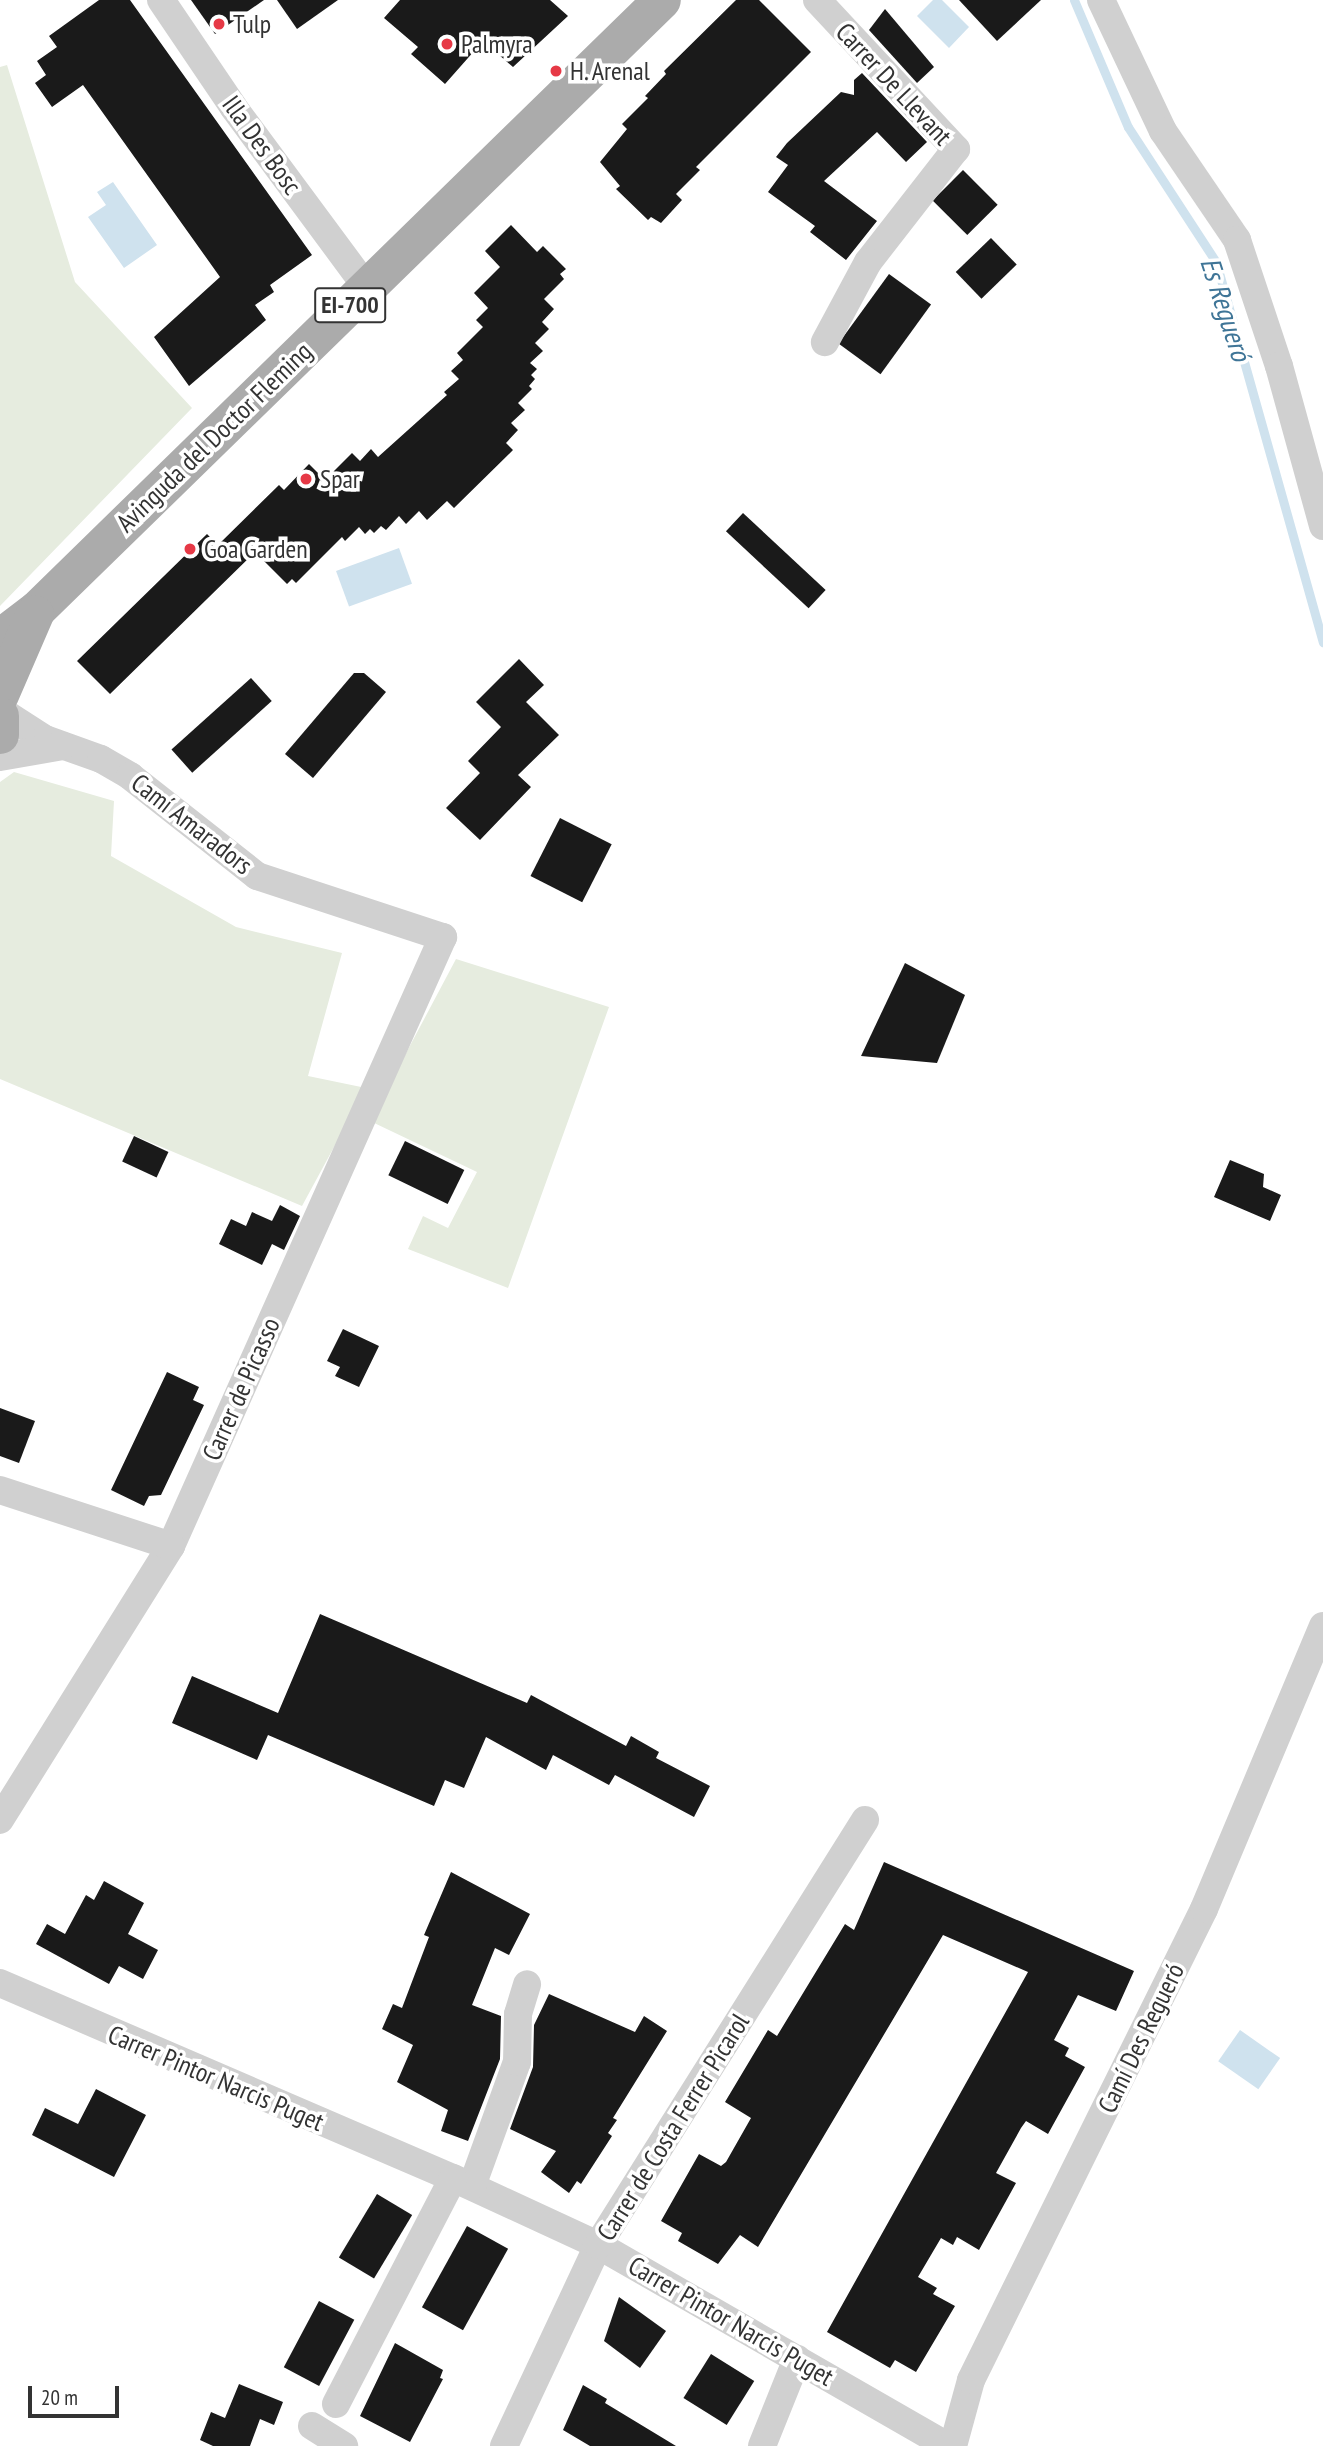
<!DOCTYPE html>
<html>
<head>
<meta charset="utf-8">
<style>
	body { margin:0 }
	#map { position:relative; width:1323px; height:2446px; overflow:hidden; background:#fff; font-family:"PT Sans Narrow",sans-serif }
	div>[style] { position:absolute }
	.green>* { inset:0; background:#e6ecdf }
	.water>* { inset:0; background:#cfe2ee; transform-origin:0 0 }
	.stream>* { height:9px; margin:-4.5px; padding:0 4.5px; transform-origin:4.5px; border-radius:4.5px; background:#cfe2ee }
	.building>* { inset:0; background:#1a1a1a; transform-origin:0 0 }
	.minor>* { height:28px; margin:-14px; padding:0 14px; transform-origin:14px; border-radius:14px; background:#d0d0d0 }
	.primary>* { height:38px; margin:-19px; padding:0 19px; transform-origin:19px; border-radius:19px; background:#ababab }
	.dots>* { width:19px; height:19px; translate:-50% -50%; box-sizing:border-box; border:4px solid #fff; border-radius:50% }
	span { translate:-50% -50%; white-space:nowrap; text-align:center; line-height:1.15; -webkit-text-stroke:7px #fff; paint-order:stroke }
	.shield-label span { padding:2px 5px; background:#fff; border:2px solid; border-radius:5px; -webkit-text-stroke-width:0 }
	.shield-label { font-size:24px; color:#333; font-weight:700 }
	.poi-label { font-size:26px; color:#333 }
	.left { translate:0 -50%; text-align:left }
	.street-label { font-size:26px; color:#333 }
	.water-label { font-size:28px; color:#3f7597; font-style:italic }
	.scale { position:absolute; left:28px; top:2386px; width:91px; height:32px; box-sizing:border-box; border:4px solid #333; border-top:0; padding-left:9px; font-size:21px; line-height:24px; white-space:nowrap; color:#333; -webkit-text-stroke:5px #fff; paint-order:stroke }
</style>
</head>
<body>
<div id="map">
	<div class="green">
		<div style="clip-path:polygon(7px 65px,75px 282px,192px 408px,0 606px,0 67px)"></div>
		<div style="clip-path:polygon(14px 772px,114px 801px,111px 856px,236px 927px,342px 953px,308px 1076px,366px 1088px,302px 1206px,0 1079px,0 782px)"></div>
		<div style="clip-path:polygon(456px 959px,609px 1007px,508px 1288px,408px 1249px,423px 1216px,448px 1228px,477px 1172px,370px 1121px)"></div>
	</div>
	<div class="water">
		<div style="clip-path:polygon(933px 0,942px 0,969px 27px,949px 48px,917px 16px)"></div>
		<div style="clip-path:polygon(113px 182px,157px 245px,124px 268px,88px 217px,106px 205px,97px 192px)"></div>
		<div style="left:399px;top:548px;width:38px;height:67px;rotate:70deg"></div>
		<div style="left:1240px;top:2030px;width:49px;height:38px;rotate:35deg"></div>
	</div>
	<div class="stream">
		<div style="left:1074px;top:0;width:138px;rotate:67deg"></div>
		<div style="left:1128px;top:127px;width:161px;rotate:56.9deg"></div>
		<div style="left:1216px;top:262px;width:395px;rotate:74.3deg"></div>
	</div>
	<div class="building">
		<div style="clip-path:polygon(99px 0,130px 0,312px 255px,270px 285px,274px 292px,255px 305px,266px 320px,189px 386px,154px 337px,220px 277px,83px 85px,52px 107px,35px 83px,46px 75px,37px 61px,57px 47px,49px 36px)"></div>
		<div style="clip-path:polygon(191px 0,264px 0,215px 34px)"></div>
		<div style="clip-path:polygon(277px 0,338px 0,297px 29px)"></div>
		<div style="clip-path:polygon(400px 0,550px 0,568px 16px,513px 67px,483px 41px,445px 84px,411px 54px,418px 47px,384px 18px)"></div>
		<div style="clip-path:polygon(736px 0,759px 0,811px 52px,696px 167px,700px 170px,676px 194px,682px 200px,661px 223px,651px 217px,648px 220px,616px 189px,620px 186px,600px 162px,627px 129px,622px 124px,648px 98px,645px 96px,666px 74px,664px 71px)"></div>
		<div style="clip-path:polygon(959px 0,1041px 0,997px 41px)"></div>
		<div style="clip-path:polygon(885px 9px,934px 67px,917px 83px,869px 30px)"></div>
		<div style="clip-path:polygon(862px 73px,927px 142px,906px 162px,877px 132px,824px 181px,877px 221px,846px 260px,810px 232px,815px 226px,768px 192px,788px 165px,776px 157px,787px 143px,841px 92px,854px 95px,854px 80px)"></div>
		<div style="left:963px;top:170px;width:49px;height:43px;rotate:45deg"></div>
		<div style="clip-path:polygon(511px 225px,537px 252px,543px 246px,566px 269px,560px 274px,564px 279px,544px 299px,554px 309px,542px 322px,549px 329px,535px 343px,543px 351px,530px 363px,537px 369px,531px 375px,535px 379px,529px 386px,532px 389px,518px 403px,525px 410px,511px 423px,518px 430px,506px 443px,513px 450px,454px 508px,447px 501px,427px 520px,419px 511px,406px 524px,399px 516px,386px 530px,381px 526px,374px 533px,370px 529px,365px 534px,359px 527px,345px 541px,342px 537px,296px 583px,292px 579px,287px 584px,255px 552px,110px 694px,77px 661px,207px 534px,218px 545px,279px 485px,284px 490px,309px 464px,325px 480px,352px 453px,360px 461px,371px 449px,378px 457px,447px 395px,444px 392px,459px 379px,451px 371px,463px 360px,457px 353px,483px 327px,476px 320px,488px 308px,474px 293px,500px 267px,485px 251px)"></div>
		<div style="left:991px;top:238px;width:37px;height:49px;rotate:46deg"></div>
		<div style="left:889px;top:274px;width:52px;height:86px;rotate:36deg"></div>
		<div style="left:743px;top:513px;width:113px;height:25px;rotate:43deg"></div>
		<div style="clip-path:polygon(519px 659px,544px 685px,526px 702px,559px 735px,518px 775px,531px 787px,480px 840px,446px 808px,480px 773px,468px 761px,501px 727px,476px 702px)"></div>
		<div style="clip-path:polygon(354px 673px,364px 673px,386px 692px,313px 778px,285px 754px)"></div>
		<div style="left:251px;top:678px;width:31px;height:107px;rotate:48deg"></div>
		<div style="left:560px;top:818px;width:58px;height:65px;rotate:27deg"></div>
		<div style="clip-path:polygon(905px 963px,965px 995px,937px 1063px,861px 1056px)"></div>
		<div style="left:134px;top:1136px;width:38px;height:28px;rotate:25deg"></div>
		<div style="left:405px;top:1141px;width:66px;height:38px;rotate:26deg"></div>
		<div style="clip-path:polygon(1230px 1160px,1264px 1174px,1263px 1187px,1281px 1195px,1270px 1221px,1214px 1197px)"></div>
		<div style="clip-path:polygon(280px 1205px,300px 1216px,284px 1250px,272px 1244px,262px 1265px,219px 1244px,231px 1219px,246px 1226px,252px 1212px,272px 1221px)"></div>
		<div style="clip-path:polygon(343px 1329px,379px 1346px,359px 1387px,335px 1376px,340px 1367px,327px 1361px)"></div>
		<div style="clip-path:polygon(167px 1372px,199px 1387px,193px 1400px,204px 1405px,161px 1495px,149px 1496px,144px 1506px,111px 1490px)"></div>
		<div style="clip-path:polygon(0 1408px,35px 1421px,19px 1463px,0 1456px)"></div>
		<div style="clip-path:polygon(320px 1614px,527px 1703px,531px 1695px,626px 1746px,631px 1736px,659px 1752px,656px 1758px,710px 1786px,694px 1817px,615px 1775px,609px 1785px,553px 1755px,546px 1770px,486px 1737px,464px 1788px,445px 1780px,434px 1806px,268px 1735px,257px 1760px,172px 1723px,192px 1676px,278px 1713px)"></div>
		<div style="clip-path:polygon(884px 1862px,1134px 1971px,1116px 2011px,1078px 1995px,1054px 2040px,1069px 2048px,1065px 2056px,1085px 2067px,1048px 2134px,1026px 2121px,1021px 2128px,996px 2173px,1016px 2183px,979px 2250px,957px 2237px,953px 2245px,941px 2238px,918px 2277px,937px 2288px,933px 2294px,955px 2306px,916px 2372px,895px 2360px,890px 2368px,827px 2332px,1028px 1972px,943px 1935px,758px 2247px,740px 2235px,718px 2264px,678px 2241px,682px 2233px,661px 2221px,699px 2154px,721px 2166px,726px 2162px,751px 2118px,725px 2102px,768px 2030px,777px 2036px,845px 1924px,854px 1930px)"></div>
		<div style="clip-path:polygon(451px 1872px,530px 1914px,509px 1955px,495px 1948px,472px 2005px,501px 2016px,500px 2059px,468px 2141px,441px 2131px,448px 2110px,397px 2082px,413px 2045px,382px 2029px,393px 2004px,402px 2008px,429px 1937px,424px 1935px)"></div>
		<div style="clip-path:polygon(104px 1881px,144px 1903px,128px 1934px,158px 1950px,143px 1979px,119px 1966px,109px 1984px,36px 1944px,47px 1924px,65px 1934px,86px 1895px,94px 1900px)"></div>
		<div style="clip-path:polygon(549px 1994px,635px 2032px,644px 2016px,667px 2031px,613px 2118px,617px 2120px,608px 2133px,612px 2136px,581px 2184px,577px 2181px,569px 2193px,541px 2172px,556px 2151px,510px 2129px,533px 2067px,534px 2025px)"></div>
		<div style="clip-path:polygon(96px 2089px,146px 2115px,114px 2177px,32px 2135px,45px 2108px,78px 2124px)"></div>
		<div style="left:377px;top:2194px;width:41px;height:74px;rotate:31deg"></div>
		<div style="left:467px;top:2226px;width:47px;height:93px;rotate:29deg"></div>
		<div style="clip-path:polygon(619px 2297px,666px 2331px,640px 2368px,604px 2341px)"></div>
		<div style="left:319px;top:2301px;width:40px;height:75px;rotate:28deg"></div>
		<div style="clip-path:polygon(395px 2343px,443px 2370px,440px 2378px,443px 2379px,410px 2442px,360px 2416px)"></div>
		<div style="left:711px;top:2354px;width:51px;height:52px;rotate:32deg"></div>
		<div style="clip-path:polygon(239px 2384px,283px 2402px,274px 2425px,260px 2419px,250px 2446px,213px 2446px,200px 2440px,211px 2412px,225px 2418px)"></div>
		<div style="clip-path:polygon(583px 2385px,607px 2399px,605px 2403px,676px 2446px,590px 2446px,563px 2430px)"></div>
	</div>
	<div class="minor">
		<div style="left:161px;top:0;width:130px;rotate:55.9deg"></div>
		<div style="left:234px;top:108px;width:224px;rotate:53.5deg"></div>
		<div style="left:817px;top:0;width:204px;rotate:47deg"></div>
		<div style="left:956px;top:149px;width:143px;rotate:127.9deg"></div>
		<div style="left:868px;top:262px;width:91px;rotate:118.3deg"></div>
		<div style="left:1101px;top:0;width:145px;rotate:64.7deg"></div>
		<div style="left:1163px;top:131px;width:132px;rotate:55.8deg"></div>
		<div style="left:1237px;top:240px;width:133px;rotate:71.6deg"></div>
		<div style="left:1279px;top:366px;width:166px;rotate:74.6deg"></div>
		<div style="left:0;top:710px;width:54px;rotate:32.8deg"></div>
		<div style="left:45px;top:739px;width:59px;rotate:19.7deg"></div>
		<div style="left:101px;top:759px;width:34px;rotate:30deg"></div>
		<div style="left:130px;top:776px;width:162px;rotate:38.2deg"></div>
		<div style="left:257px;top:876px;width:196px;rotate:18.2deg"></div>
		<div style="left:443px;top:937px;width:667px;rotate:114.07deg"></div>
		<div style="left:171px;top:1546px;width:323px;rotate:122deg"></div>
		<div style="left:0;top:757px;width:64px;rotate:-9.9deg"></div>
		<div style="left:0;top:1490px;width:180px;rotate:18.1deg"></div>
		<div style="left:0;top:1983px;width:493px;rotate:23.3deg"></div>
		<div style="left:453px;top:2178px;width:160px;rotate:24.8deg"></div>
		<div style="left:598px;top:2245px;width:404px;rotate:29.9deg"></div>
		<div style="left:472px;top:2186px;width:132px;rotate:-70.1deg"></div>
		<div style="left:517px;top:2062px;width:48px;rotate:-88.8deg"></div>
		<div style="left:518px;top:2014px;width:31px;rotate:-73deg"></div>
		<div style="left:336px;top:2404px;width:254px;rotate:-62.6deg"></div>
		<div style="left:312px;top:2426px;width:38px;rotate:32deg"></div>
		<div style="left:504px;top:2446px;width:222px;rotate:-64.9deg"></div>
		<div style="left:598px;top:2245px;width:502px;rotate:-57.86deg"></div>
		<div style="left:762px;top:2446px;width:94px;rotate:-68.1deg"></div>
		<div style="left:953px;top:2446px;width:68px;rotate:-74.7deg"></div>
		<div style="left:971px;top:2380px;width:525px;rotate:-63.68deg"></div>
		<div style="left:1204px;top:1909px;width:307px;rotate:-67.2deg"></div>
	</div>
	<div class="primary">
		<div style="left:0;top:638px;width:46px;rotate:-37.1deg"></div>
		<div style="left:37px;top:610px;width:873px;rotate:-44.3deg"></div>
		<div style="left:0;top:695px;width:88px;rotate:-66.6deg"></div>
		<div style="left:0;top:716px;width:19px;rotate:90deg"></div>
	</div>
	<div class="dots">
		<div style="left:219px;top:24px;background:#e63946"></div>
		<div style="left:447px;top:44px;background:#e63946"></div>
		<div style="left:556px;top:71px;background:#e63946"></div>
		<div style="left:306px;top:479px;background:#e63946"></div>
		<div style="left:190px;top:549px;background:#e63946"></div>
	</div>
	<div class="shield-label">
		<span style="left:350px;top:305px">EI-700</span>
	</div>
	<div class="poi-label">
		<span class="left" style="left:233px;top:24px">Tulp</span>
		<span class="left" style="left:461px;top:44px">Palmyra</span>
		<span class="left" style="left:570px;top:71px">H. Arenal</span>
		<span class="left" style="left:320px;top:479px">Spar</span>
		<span class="left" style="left:204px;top:549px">Goa Garden</span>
	</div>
	<div class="street-label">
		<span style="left:894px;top:84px;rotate:47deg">Carrer De Llevant</span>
		<span style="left:262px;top:145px;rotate:54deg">Illa Des Bosc</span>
		<span style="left:214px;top:437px;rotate:-44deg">Avinguda del Doctor Fleming</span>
		<span style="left:192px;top:824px;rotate:38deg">Camí Amaradors</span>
		<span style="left:241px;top:1389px;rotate:-66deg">Carrer de Picasso</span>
		<span style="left:1141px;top:2038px;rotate:-64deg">Camí Des Regueró</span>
		<span style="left:216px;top:2078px;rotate:23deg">Carrer Pintor Narcis Puget</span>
		<span style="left:673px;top:2127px;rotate:-58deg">Carrer de Costa Ferrer Picarol</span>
		<span style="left:731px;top:2321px;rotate:30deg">Carrer Pintor Narcis Puget</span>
	</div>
	<div class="water-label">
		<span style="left:1226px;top:309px;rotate:72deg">Es Regueró</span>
	</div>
	<div class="scale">20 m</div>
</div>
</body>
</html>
